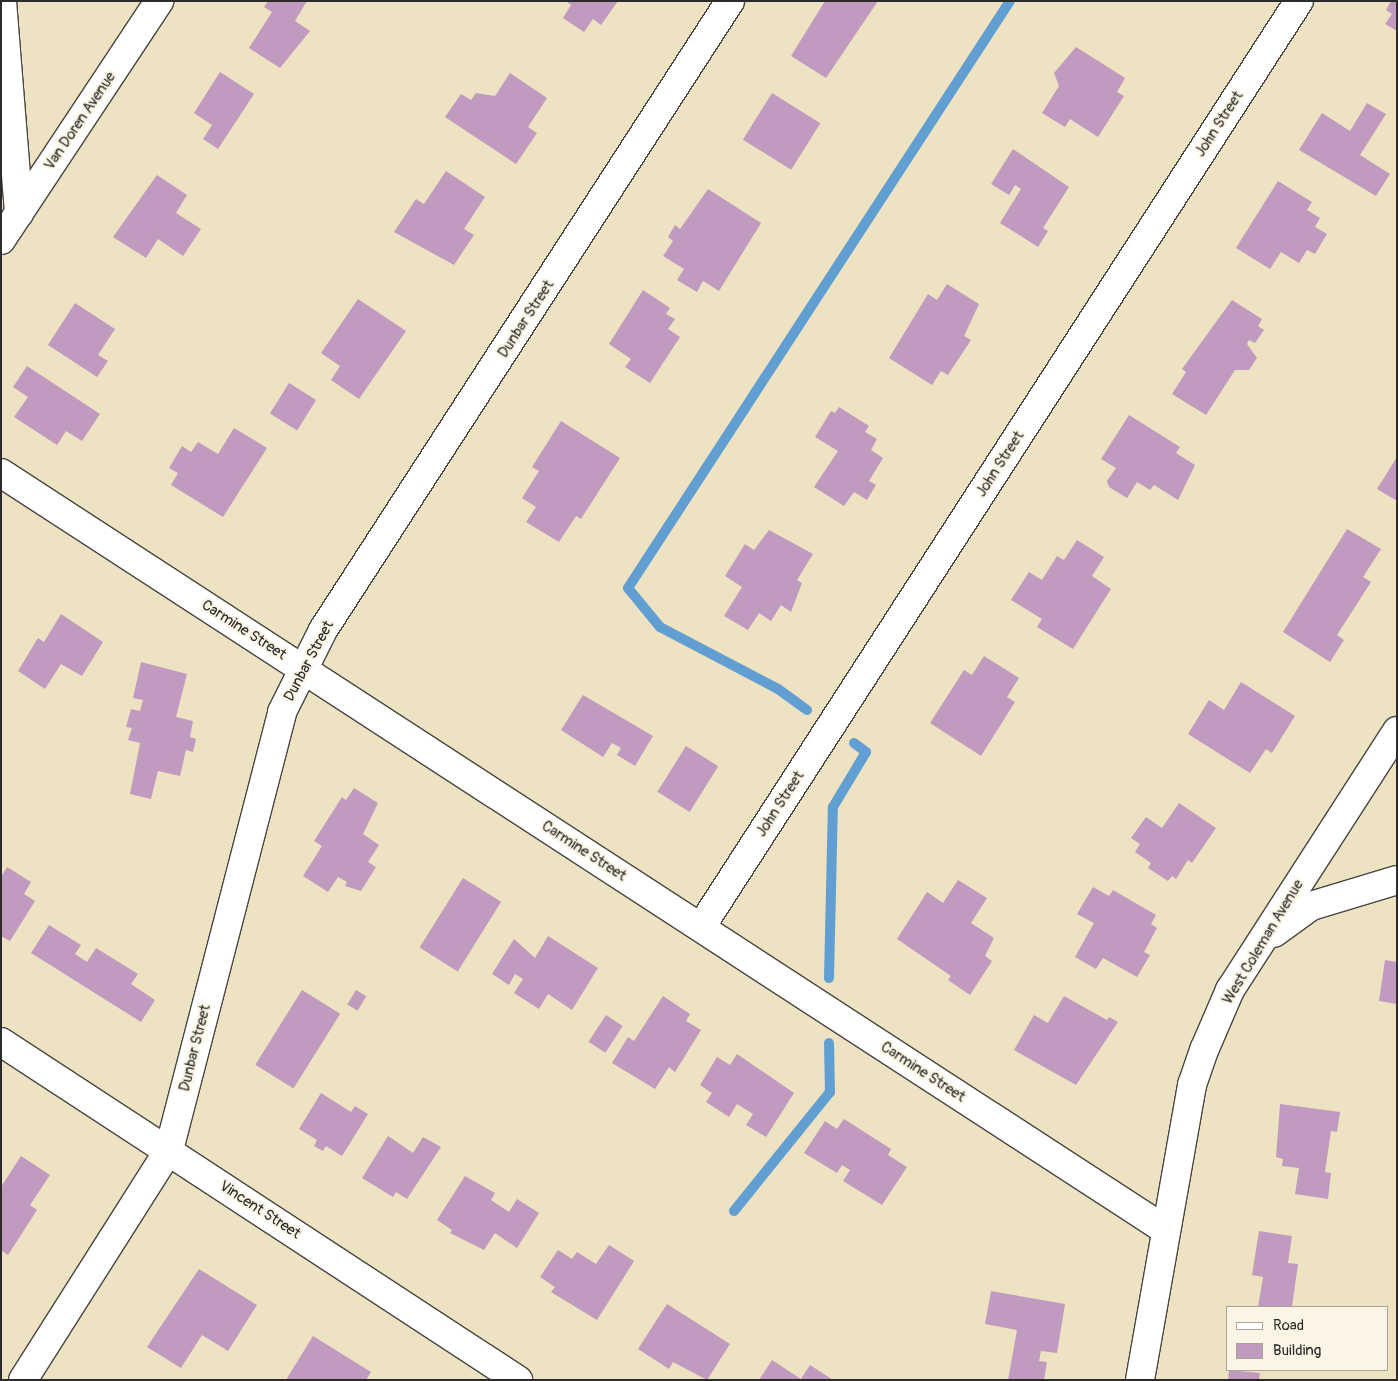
<!DOCTYPE html>
<html>
<head>
<meta charset="utf-8">
<style>
	body { margin:0 }
	#map { position:relative; width:1398px; height:1381px; overflow:hidden; background:#ede2c1; font-family:Pangolin,sans-serif }
	div>[style] { position:absolute }
	.stream>* { height:10px; margin:-5px; padding:0 5px; transform-origin:5px; border-radius:5px; background:#619fd2 }
	.building>* { inset:0; background:#c19ac0; transform-origin:0 0 }
	.roads { filter:drop-shadow(1px 0 #484642) drop-shadow(-1px 0 #484642) drop-shadow(0 1px #484642) drop-shadow(0 -1px #484642) }
	.minor>* { height:28px; margin:-14px; padding:0 14px; transform-origin:14px; border-radius:14px; background:#fff }
	span { translate:-50% -50%; white-space:nowrap; text-align:center; line-height:1.15; -webkit-text-stroke:4.5px #fcf5e5; paint-order:stroke }
	.street-label { font-size:15px; color:#2b2b2b }
	.frame { position:absolute; inset:0; border:2px solid #2b2b2b; pointer-events:none }
	.legend { position:absolute; left:1226px; top:1306px; width:162px; height:65px; box-sizing:border-box; background:#fcf5e5; border:1px solid #a8a49b; margin:0; padding:6px 9px; list-style:none; font-size:15px; color:#2b2b2b }
	.legend li { display:flex; align-items:center; gap:10px; height:25px }
	.legend b { width:25px; border:1px solid #a8a49b }
</style>
</head>
<body>
<div id="map">
	<div class="stream">
		<div style="left:807px;top:710px;width:36px;rotate:-144deg"></div>
		<div style="left:778px;top:689px;width:133px;rotate:-152.3deg"></div>
		<div style="left:660px;top:627px;width:50px;rotate:-129.4deg"></div>
		<div style="left:628px;top:588px;width:700px;rotate:-56.95deg"></div>
		<div style="left:829px;top:978px;width:171px;rotate:-88.7deg"></div>
		<div style="left:833px;top:807px;width:64px;rotate:-59deg"></div>
		<div style="left:866px;top:752px;width:15px;rotate:-143deg"></div>
		<div style="left:734px;top:1211px;width:153px;rotate:-51.1deg"></div>
		<div style="left:830px;top:1092px;width:49px;rotate:-91.2deg"></div>
	</div>
	<div class="building">
		<div style="clip-path:polygon(268px 1px,307px 1px,295px 21px,310px 31px,280px 68px,249px 48px,272px 12px,264px 7px)"></div>
		<div style="clip-path:polygon(566px 1px,618px 1px,601px 25px,593px 19px,584px 32px,563px 18px,571px 5px)"></div>
		<div style="clip-path:polygon(825px 1px,878px 1px,826px 78px,791px 56px)"></div>
		<div style="clip-path:polygon(1391px 1px,1397px 1px,1397px 31px,1385px 24px,1392px 14px,1386px 10px)"></div>
		<div style="clip-path:polygon(1076px 47px,1125px 78px,1117px 92px,1124px 96px,1098px 137px,1070px 119px,1065px 127px,1042px 113px,1059px 86px,1054px 73px)"></div>
		<div style="clip-path:polygon(220px 72px,254px 94px,218px 149px,203px 139px,212px 125px,194px 113px)"></div>
		<div style="clip-path:polygon(510px 73px,547px 98px,528px 127px,537px 133px,516px 164px,445px 117px,461px 94px,471px 100px,476px 93px,495px 96px)"></div>
		<div style="left:772px;top:93px;width:57px;height:55px;rotate:32deg"></div>
		<div style="clip-path:polygon(1367px 103px,1386px 114px,1360px 155px,1390px 174px,1376px 196px,1299px 150px,1322px 113px,1350px 131px)"></div>
		<div style="clip-path:polygon(1013px 149px,1069px 187px,1043px 228px,1048px 231px,1038px 247px,1000px 223px,1021px 189px,1015px 185px,1009px 195px,991px 184px)"></div>
		<div style="clip-path:polygon(446px 171px,485px 197px,464px 229px,474px 235px,454px 265px,394px 232px,416px 199px,424px 204px)"></div>
		<div style="clip-path:polygon(157px 175px,187px 195px,176px 213px,201px 229px,183px 256px,158px 239px,146px 258px,113px 237px)"></div>
		<div style="clip-path:polygon(1278px 181px,1312px 202px,1307px 210px,1320px 218px,1315px 227px,1327px 234px,1315px 254px,1307px 250px,1299px 263px,1281px 252px,1270px 269px,1236px 248px)"></div>
		<div style="clip-path:polygon(708px 189px,761px 223px,719px 291px,703px 281px,697px 292px,677px 280px,684px 269px,663px 256px,673px 241px,668px 237px,675px 225px,680px 229px)"></div>
		<div style="clip-path:polygon(947px 284px,979px 304px,964px 336px,971px 340px,948px 375px,941px 371px,932px 385px,889px 358px,928px 294px,937px 300px)"></div>
		<div style="clip-path:polygon(643px 290px,670px 308px,666px 314px,675px 319px,668px 329px,680px 337px,650px 383px,625px 367px,631px 359px,609px 344px)"></div>
		<div style="clip-path:polygon(358px 299px,406px 331px,359px 399px,331px 380px,340px 366px,321px 353px)"></div>
		<div style="clip-path:polygon(1232px 300px,1262px 319px,1258px 326px,1264px 330px,1255px 343px,1249px 340px,1247px 344px,1257px 358px,1249px 370px,1235px 370px,1206px 415px,1172px 394px,1186px 372px,1182px 369px)"></div>
		<div style="clip-path:polygon(75px 303px,115px 329px,98px 355px,108px 361px,97px 377px,48px 345px)"></div>
		<div style="clip-path:polygon(27px 366px,100px 414px,82px 441px,66px 431px,57px 445px,14px 417px,28px 397px,13px 387px)"></div>
		<div style="left:289px;top:383px;width:32px;height:36px;rotate:32deg"></div>
		<div style="clip-path:polygon(839px 407px,869px 426px,865px 432px,877px 439px,871px 450px,883px 458px,869px 481px,876px 485px,867px 500px,854px 492px,844px 506px,814px 487px,838px 451px,815px 437px,831px 411px,835px 413px)"></div>
		<div style="clip-path:polygon(1129px 415px,1180px 447px,1176px 453px,1195px 465px,1178px 500px,1154px 485px,1150px 490px,1137px 482px,1127px 498px,1109px 487px,1107px 481px,1116px 468px,1101px 459px)"></div>
		<div style="clip-path:polygon(561px 421px,620px 458px,581px 519px,576px 516px,559px 542px,526px 522px,536px 507px,522px 498px,539px 471px,532px 467px)"></div>
		<div style="clip-path:polygon(234px 428px,267px 448px,223px 517px,171px 485px,178px 473px,169px 468px,182px 446px,191px 452px,198px 442px,218px 454px)"></div>
		<div style="clip-path:polygon(1397px 457px,1397px 501px,1377px 489px)"></div>
		<div style="clip-path:polygon(1347px 529px,1381px 549px,1363px 577px,1371px 582px,1337px 635px,1344px 640px,1330px 662px,1283px 632px)"></div>
		<div style="clip-path:polygon(769px 530px,813px 554px,797px 580px,802px 583px,791px 612px,781px 605px,771px 621px,759px 613px,748px 630px,724px 616px,742px 587px,725px 576px,745px 544px,754px 550px)"></div>
		<div style="clip-path:polygon(1077px 540px,1104px 557px,1092px 576px,1111px 589px,1073px 649px,1037px 627px,1042px 619px,1011px 600px,1029px 572px,1042px 580px,1057px 556px,1064px 560px)"></div>
		<div style="clip-path:polygon(61px 614px,103px 642px,82px 676px,61px 664px,45px 689px,18px 671px,38px 638px,44px 642px)"></div>
		<div style="clip-path:polygon(984px 656px,1019px 678px,1007px 697px,1015px 702px,981px 756px,930px 723px,964px 670px,972px 675px)"></div>
		<div style="clip-path:polygon(141px 662px,187px 674px,176px 717px,193px 721px,190px 737px,196px 739px,193px 752px,186px 750px,180px 776px,158px 771px,151px 799px,130px 794px,140px 743px,128px 740px,132px 728px,126px 727px,131px 709px,140px 711px,143px 700px,133px 698px)"></div>
		<div style="clip-path:polygon(1241px 682px,1295px 716px,1272px 753px,1266px 749px,1250px 773px,1188px 734px,1209px 700px,1224px 710px)"></div>
		<div style="clip-path:polygon(583px 695px,653px 736px,635px 766px,617px 755px,621px 748px,612px 743px,603px 757px,561px 730px)"></div>
		<div style="left:686px;top:746px;width:38px;height:54px;rotate:32deg"></div>
		<div style="clip-path:polygon(354px 788px,378px 803px,363px 834px,379px 845px,368px 862px,376px 867px,361px 891px,345px 886px,347px 882px,338px 877px,328px 892px,303px 876px,322px 846px,314px 841px,342px 797px,346px 800px)"></div>
		<div style="clip-path:polygon(1179px 803px,1216px 828px,1192px 863px,1188px 860px,1176px 879px,1172px 876px,1168px 881px,1148px 868px,1151px 863px,1135px 852px,1140px 844px,1131px 838px,1146px 817px,1162px 828px)"></div>
		<div style="clip-path:polygon(7px 867px,31px 882px,24px 894px,35px 901px,10px 941px,1px 936px,1px 877px)"></div>
		<div style="left:463px;top:878px;width:45px;height:82px;rotate:32deg"></div>
		<div style="clip-path:polygon(958px 880px,987px 898px,971px 923px,994px 938px,985px 956px,992px 961px,970px 995px,948px 980px,951px 976px,897px 939px,927px 892px,943px 903px)"></div>
		<div style="clip-path:polygon(1093px 887px,1109px 896px,1113px 890px,1156px 915px,1151px 924px,1157px 928px,1144px 952px,1150px 955px,1137px 977px,1103px 958px,1096px 969px,1075px 957px,1094px 923px,1077px 914px)"></div>
		<div style="clip-path:polygon(49px 925px,81px 945px,75px 954px,87px 962px,96px 948px,138px 974px,131px 984px,155px 1000px,141px 1022px,31px 953px)"></div>
		<div style="clip-path:polygon(548px 936px,598px 968px,572px 1010px,548px 994px,539px 1009px,514px 993px,523px 979px,515px 974px,509px 985px,492px 974px,514px 939px,535px 958px)"></div>
		<div style="clip-path:polygon(1385px 960px,1397px 962px,1397px 1004px,1379px 1001px)"></div>
		<div style="left:302px;top:990px;width:45px;height:88px;rotate:32deg"></div>
		<div style="left:356px;top:990px;width:12px;height:17px;rotate:31deg"></div>
		<div style="clip-path:polygon(663px 996px,690px 1014px,686px 1021px,701px 1030px,675px 1072px,669px 1067px,655px 1089px,612px 1063px,628px 1037px,634px 1041px)"></div>
		<div style="clip-path:polygon(1064px 996px,1107px 1020px,1109px 1017px,1118px 1022px,1076px 1085px,1014px 1050px,1034px 1015px,1048px 1023px)"></div>
		<div style="left:606px;top:1015px;width:20px;height:32px;rotate:33deg"></div>
		<div style="clip-path:polygon(737px 1054px,794px 1093px,766px 1137px,746px 1125px,753px 1114px,737px 1104px,729px 1117px,706px 1102px,712px 1093px,700px 1085px,717px 1057px,730px 1065px)"></div>
		<div style="clip-path:polygon(321px 1093px,351px 1112px,355px 1106px,368px 1114px,342px 1156px,326px 1146px,323px 1151px,314px 1146px,317px 1140px,299px 1129px)"></div>
		<div style="clip-path:polygon(1280px 1104px,1340px 1112px,1337px 1132px,1331px 1131px,1325px 1172px,1331px 1173px,1328px 1199px,1295px 1194px,1299px 1168px,1282px 1166px,1283px 1159px,1276px 1157px)"></div>
		<div style="clip-path:polygon(844px 1119px,891px 1149px,888px 1155px,907px 1167px,882px 1205px,843px 1181px,850px 1170px,842px 1165px,837px 1173px,804px 1153px,825px 1121px,837px 1129px)"></div>
		<div style="clip-path:polygon(388px 1136px,413px 1153px,423px 1137px,441px 1147px,407px 1199px,396px 1192px,393px 1197px,362px 1178px)"></div>
		<div style="clip-path:polygon(21px 1156px,50px 1175px,30px 1205px,37px 1210px,8px 1255px,1px 1250px,1px 1187px)"></div>
		<div style="clip-path:polygon(465px 1176px,495px 1193px,491px 1200px,509px 1212px,517px 1199px,539px 1213px,517px 1248px,495px 1233px,484px 1250px,450px 1233px,452px 1230px,437px 1220px)"></div>
		<div style="clip-path:polygon(1259px 1231px,1292px 1236px,1288px 1263px,1298px 1264px,1292px 1307px,1258px 1307px,1263px 1277px,1252px 1275px)"></div>
		<div style="clip-path:polygon(609px 1245px,634px 1261px,597px 1320px,551px 1292px,555px 1287px,540px 1277px,558px 1250px,572px 1259px,577px 1252px,596px 1264px)"></div>
		<div style="clip-path:polygon(199px 1269px,257px 1305px,228px 1351px,202px 1335px,181px 1368px,147px 1347px)"></div>
		<div style="clip-path:polygon(991px 1291px,1065px 1304px,1057px 1353px,1041px 1351px,1039px 1361px,1047px 1362px,1044px 1380px,1008px 1380px,1017px 1330px,985px 1324px)"></div>
		<div style="clip-path:polygon(667px 1304px,730px 1344px,707px 1380px,673px 1362px,669px 1369px,638px 1349px)"></div>
		<div style="clip-path:polygon(313px 1336px,371px 1372px,366px 1380px,286px 1380px)"></div>
		<div style="clip-path:polygon(772px 1360px,801px 1379px,810px 1365px,833px 1380px,759px 1380px)"></div>
		<div style="clip-path:polygon(1229px 1370px,1260px 1373px,1259px 1380px,1228px 1380px)"></div>
	</div>
	<div class="roads">
		<div class="minor">
			<div style="left:2px;top:1px;width:213px;rotate:85.4deg"></div>
			<div style="left:1px;top:240px;width:287px;rotate:-56.5deg"></div>
			<div style="left:1px;top:473px;width:1389px;rotate:33.02deg"></div>
			<div style="left:701px;top:927px;width:1102px;rotate:-57.15deg"></div>
			<div style="left:1274px;top:933px;width:46px;rotate:-36.1deg"></div>
			<div style="left:1311px;top:906px;width:90px;rotate:-16.8deg"></div>
			<div style="left:1px;top:1042px;width:618px;rotate:33.18deg"></div>
			<div style="left:23px;top:1380px;width:272px;rotate:-57.6deg"></div>
			<div style="left:169px;top:1150px;width:452px;rotate:-75.5deg"></div>
			<div style="left:282px;top:712px;width:92px;rotate:-63.4deg"></div>
			<div style="left:323px;top:630px;width:749px;rotate:-57.09deg"></div>
			<div style="left:1140px;top:1380px;width:300px;rotate:-80deg"></div>
			<div style="left:1192px;top:1085px;width:39px;rotate:-71deg"></div>
			<div style="left:1205px;top:1048px;width:63px;rotate:-66.7deg"></div>
			<div style="left:1230px;top:990px;width:308px;rotate:-57.2deg"></div>
		</div>
	</div>
	<div class="street-label">
		<span style="left:80px;top:121px;rotate:-56deg">Van Doren Avenue</span>
		<span style="left:1219px;top:124px;rotate:-57deg">John Street</span>
		<span style="left:526px;top:319px;rotate:-57deg">Dunbar Street</span>
		<span style="left:1000px;top:464px;rotate:-57deg">John Street</span>
		<span style="left:244px;top:630px;rotate:33deg">Carmine Street</span>
		<span style="left:309px;top:661px;rotate:-62deg">Dunbar Street</span>
		<span style="left:780px;top:804px;rotate:-57deg">John Street</span>
		<span style="left:584px;top:851px;rotate:33deg">Carmine Street</span>
		<span style="left:1263px;top:942px;rotate:-59deg">West Coleman Avenue</span>
		<span style="left:195px;top:1048px;rotate:-76deg">Dunbar Street</span>
		<span style="left:923px;top:1072px;rotate:33deg">Carmine Street</span>
		<span style="left:260px;top:1210px;rotate:33deg">Vincent Street</span>
	</div>
	<div class="frame"></div>
	<ul class="legend">
	<li><b style="height:6px;background:#fff"></b>Road</li>
	<li><b style="height:14px;background:#c19ac0"></b>Building</li>
	</ul>
</div>
</body>
</html>
